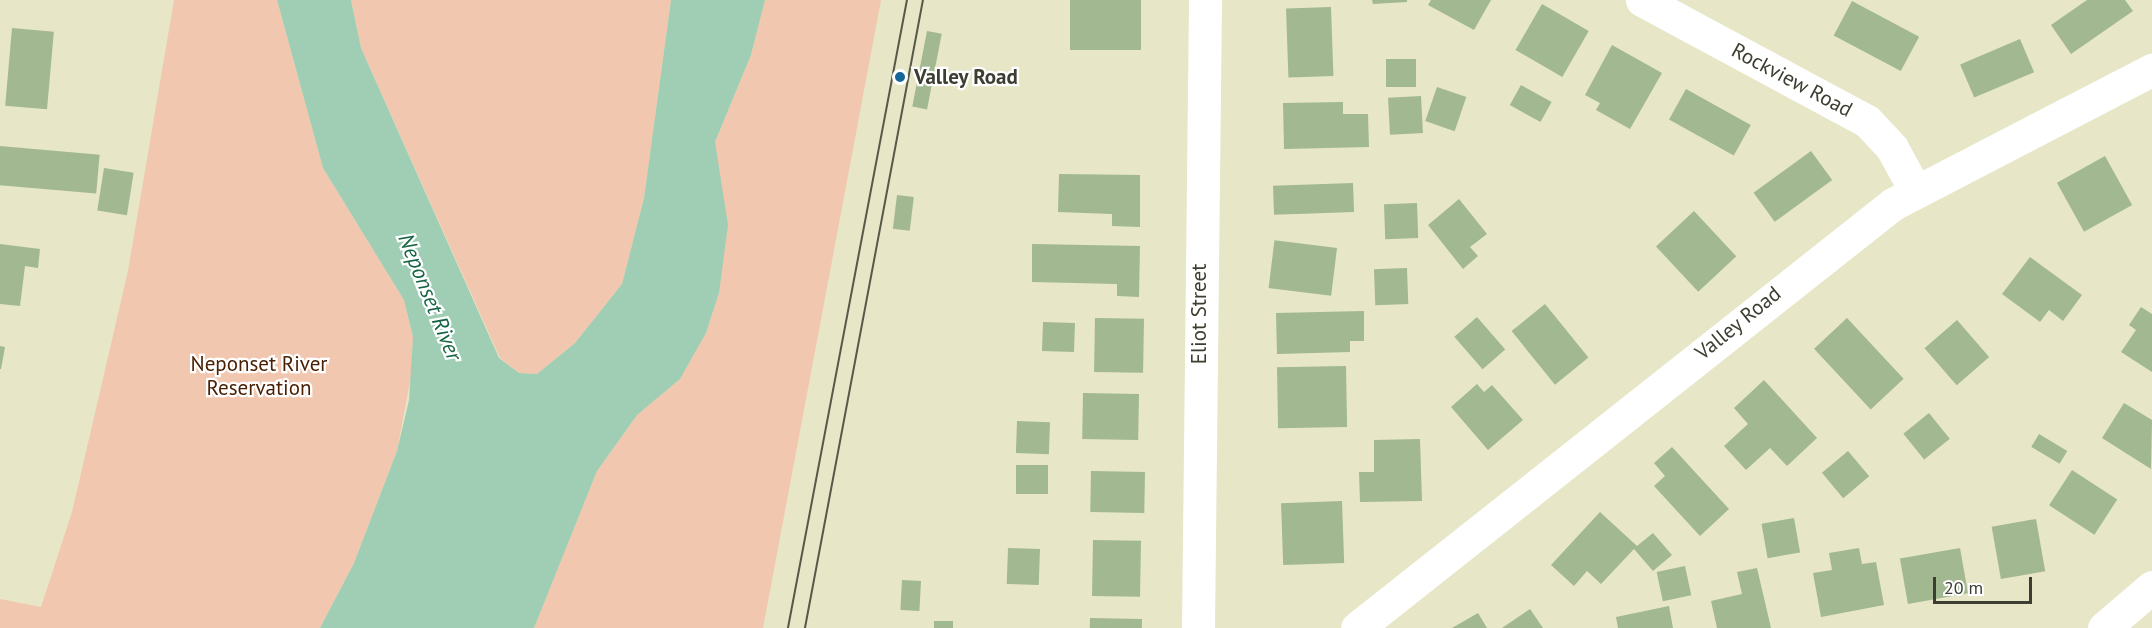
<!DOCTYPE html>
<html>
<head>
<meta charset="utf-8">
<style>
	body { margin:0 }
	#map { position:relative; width:2152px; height:628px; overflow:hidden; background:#e7e6c7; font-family:"PT Sans",sans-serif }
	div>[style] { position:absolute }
	.green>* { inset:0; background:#f1c7af }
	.water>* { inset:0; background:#9fceb4 }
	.building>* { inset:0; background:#a1b891; transform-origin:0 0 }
	.minor>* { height:33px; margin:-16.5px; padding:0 16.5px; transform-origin:16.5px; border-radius:16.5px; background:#fff }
	.tram>* { height:1.5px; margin:-0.75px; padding:0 0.75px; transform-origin:0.75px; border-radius:0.75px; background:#585849 }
	.dots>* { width:16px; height:16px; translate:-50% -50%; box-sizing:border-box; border:3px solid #fff; border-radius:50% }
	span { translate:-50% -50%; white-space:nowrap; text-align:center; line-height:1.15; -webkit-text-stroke:4.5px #fff; paint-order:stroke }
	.poi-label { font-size:21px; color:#3d3d31; font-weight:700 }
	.left { translate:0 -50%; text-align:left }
	.street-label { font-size:21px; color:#3d3d31 }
	.park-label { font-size:21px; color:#492004 }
	.water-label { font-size:22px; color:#166443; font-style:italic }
	.scale { position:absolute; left:1933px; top:577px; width:99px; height:27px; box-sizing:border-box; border:3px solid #3d3d31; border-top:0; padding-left:8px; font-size:18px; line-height:21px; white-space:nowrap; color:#3d3d31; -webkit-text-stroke:4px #fff; paint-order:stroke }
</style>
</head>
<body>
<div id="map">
	<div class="green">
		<div style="clip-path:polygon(174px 0,277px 0,323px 168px,404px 300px,413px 337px,412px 371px,397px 451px,354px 563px,320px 628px,0 628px,0 599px,41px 607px,72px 512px,128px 271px)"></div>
		<div style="clip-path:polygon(351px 0,671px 0,644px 198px,622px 284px,575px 343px,537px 374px,519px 373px,500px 358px,361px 48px)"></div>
		<div style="clip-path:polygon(765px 0,881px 0,763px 628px,534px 628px,597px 471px,637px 415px,680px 379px,706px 333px,719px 293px,715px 142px,751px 55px)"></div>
	</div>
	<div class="water">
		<div style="clip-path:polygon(277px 0,351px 0,361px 48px,499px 358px,519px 373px,537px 374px,575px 343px,622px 284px,644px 198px,671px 0,765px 0,751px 55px,715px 142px,728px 225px,719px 293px,706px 333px,680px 379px,637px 415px,597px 471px,534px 628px,320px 628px,354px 563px,397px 451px,409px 400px,413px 337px,404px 300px,323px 168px)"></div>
	</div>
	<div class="building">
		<div style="left:1070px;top:0;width:71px;height:50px"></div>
		<div style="clip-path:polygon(1372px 0,1407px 0,1407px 2px,1373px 4px)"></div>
		<div style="clip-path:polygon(1431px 0,1491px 0,1474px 30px,1428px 5px)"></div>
		<div style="clip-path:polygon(2087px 0,2125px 0,2133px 11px,2071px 54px,2051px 25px)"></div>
		<div style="left:1852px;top:1px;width:76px;height:39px;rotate:28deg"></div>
		<div style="left:1542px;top:4px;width:54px;height:53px;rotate:30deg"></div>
		<div style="left:1331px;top:7px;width:69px;height:45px;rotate:88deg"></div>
		<div style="left:12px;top:28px;width:42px;height:78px;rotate:5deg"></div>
		<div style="left:927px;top:31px;width:15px;height:77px;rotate:11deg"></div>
		<div style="left:2020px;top:39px;width:36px;height:65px;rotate:67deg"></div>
		<div style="clip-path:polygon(1612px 45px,1662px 73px,1630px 129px,1596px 110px,1600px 103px,1585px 95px)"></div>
		<div style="left:1386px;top:59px;width:30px;height:28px"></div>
		<div style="left:1521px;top:85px;width:35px;height:23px;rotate:29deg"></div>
		<div style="left:1437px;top:87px;width:31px;height:36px;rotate:19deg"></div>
		<div style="left:1686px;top:89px;width:74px;height:35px;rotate:29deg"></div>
		<div style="left:1421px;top:96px;width:37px;height:33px;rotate:87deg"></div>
		<div style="clip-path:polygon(1343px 102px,1343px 114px,1368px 114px,1369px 147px,1284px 149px,1283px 103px)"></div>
		<div style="left:0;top:146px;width:100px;height:39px;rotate:5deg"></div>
		<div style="left:1811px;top:151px;width:36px;height:71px;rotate:54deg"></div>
		<div style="left:2105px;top:156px;width:56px;height:55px;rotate:61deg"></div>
		<div style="left:104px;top:168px;width:30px;height:43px;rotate:9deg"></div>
		<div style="clip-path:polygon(1059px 174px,1140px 175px,1140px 227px,1112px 226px,1112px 214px,1058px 212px)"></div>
		<div style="left:1353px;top:183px;width:29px;height:80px;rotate:88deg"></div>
		<div style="left:897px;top:195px;width:17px;height:34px;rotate:7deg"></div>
		<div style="clip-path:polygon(1459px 199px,1487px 234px,1470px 247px,1478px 256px,1463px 269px,1428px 225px)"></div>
		<div style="left:1417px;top:203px;width:35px;height:33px;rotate:88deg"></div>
		<div style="left:1694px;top:211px;width:62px;height:52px;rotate:47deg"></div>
		<div style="clip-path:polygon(0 244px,40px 249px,38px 268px,25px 266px,20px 306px,0 304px)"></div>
		<div style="clip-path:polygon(1032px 244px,1140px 246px,1139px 297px,1117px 296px,1117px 284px,1032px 282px)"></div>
		<div style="left:1337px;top:248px;width:48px;height:63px;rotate:97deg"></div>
		<div style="clip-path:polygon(2030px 257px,2082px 295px,2063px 321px,2049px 310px,2040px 322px,2002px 294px)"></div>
		<div style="left:1407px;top:268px;width:36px;height:33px;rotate:88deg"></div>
		<div style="left:1545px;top:304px;width:69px;height:43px;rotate:51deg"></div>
		<div style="clip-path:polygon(2141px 307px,2152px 314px,2152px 372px,2121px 352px,2136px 330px,2129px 325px)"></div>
		<div style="clip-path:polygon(1364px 311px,1364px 341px,1350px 341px,1350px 352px,1277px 354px,1276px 313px)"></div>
		<div style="left:1477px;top:317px;width:43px;height:30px;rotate:49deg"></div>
		<div style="left:1095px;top:318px;width:49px;height:54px;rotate:1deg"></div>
		<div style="left:1847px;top:318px;width:83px;height:45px;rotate:47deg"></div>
		<div style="left:1957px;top:320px;width:49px;height:43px;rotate:49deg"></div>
		<div style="left:1043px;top:322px;width:32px;height:29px;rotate:2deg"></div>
		<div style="clip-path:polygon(0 346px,5px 347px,1px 369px,0 369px)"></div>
		<div style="left:1346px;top:366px;width:61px;height:69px;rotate:89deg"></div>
		<div style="clip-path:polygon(1764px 380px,1817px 438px,1787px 466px,1770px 448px,1746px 470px,1724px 446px,1748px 424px,1734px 408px)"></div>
		<div style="clip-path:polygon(1477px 384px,1484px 392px,1492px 385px,1523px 420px,1488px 450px,1451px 407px)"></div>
		<div style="left:1083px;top:393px;width:56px;height:46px;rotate:1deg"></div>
		<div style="clip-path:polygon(2124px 403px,2152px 420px,2151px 469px,2102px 438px)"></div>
		<div style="left:1929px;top:413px;width:33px;height:33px;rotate:51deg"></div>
		<div style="left:1017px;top:421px;width:33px;height:32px;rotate:2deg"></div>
		<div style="left:2039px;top:434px;width:33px;height:15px;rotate:31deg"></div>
		<div style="clip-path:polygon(1420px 439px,1422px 501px,1360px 502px,1359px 472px,1374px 472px,1374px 440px)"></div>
		<div style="clip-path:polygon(1672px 447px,1729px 509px,1700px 536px,1654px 486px,1665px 476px,1654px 463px)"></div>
		<div style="left:1848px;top:451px;width:33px;height:34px;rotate:50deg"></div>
		<div style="left:1016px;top:465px;width:32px;height:29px"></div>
		<div style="left:2072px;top:470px;width:54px;height:42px;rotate:33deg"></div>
		<div style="left:1091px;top:471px;width:54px;height:41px;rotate:1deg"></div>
		<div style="left:1342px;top:501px;width:62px;height:61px;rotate:88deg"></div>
		<div style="clip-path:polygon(1600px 512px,1637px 546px,1653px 533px,1672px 555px,1653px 571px,1634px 549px,1601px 584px,1587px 571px,1574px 586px,1551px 565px)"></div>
		<div style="left:1794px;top:518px;width:35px;height:33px;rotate:80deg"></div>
		<div style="left:2036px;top:519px;width:53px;height:45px;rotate:80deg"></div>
		<div style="left:1093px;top:540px;width:48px;height:56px;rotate:1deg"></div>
		<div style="left:1008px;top:548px;width:32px;height:36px;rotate:2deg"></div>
		<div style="clip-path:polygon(1859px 548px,1862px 564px,1876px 562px,1884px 605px,1821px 617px,1813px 573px,1832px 570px,1829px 553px)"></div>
		<div style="left:1960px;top:548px;width:46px;height:61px;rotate:80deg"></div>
		<div style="left:1685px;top:566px;width:30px;height:29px;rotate:78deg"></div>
		<div style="clip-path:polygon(1757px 568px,1771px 628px,1717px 628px,1711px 601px,1742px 594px,1737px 572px)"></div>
		<div style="left:902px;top:580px;width:19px;height:30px;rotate:3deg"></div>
		<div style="clip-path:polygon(1669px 606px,1673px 628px,1618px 628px,1616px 617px)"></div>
		<div style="clip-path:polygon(1530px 609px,1543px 628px,1502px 628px)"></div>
		<div style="clip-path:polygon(1478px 613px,1487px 628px,1452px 628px)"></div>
		<div style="left:1090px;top:618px;width:52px;height:10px;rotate:1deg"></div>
		<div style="left:934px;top:621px;width:19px;height:7px"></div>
	</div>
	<div class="minor">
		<div style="left:1642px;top:0;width:255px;rotate:28.3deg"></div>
		<div style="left:1867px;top:121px;width:37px;rotate:47deg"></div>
		<div style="left:1892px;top:148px;width:48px;rotate:61.3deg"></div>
		<div style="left:1198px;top:628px;width:628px;rotate:-89.36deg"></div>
		<div style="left:1357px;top:628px;width:683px;rotate:-38.35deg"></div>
		<div style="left:1893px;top:204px;width:292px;rotate:-27.4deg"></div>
		<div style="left:2104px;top:628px;width:63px;rotate:-40.5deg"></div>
	</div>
	<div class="tram">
		<div style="left:788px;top:628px;width:639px;rotate:-79.27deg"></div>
		<div style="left:805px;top:628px;width:639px;rotate:-79.36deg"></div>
	</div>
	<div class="dots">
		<div style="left:900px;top:77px;background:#166698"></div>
	</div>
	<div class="poi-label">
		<span class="left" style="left:914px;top:77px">Valley Road</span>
	</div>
	<div class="street-label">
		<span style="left:1792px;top:80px;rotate:28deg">Rockview Road</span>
		<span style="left:1199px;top:314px;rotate:-90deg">Eliot Street</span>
		<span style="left:1738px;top:323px;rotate:-39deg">Valley Road</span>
	</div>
	<div class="park-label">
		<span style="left:259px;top:376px">Neponset River<br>Reservation</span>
	</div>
	<div class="water-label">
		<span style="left:430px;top:297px;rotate:68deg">Neponset River</span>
	</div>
	<div class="scale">20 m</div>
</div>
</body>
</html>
